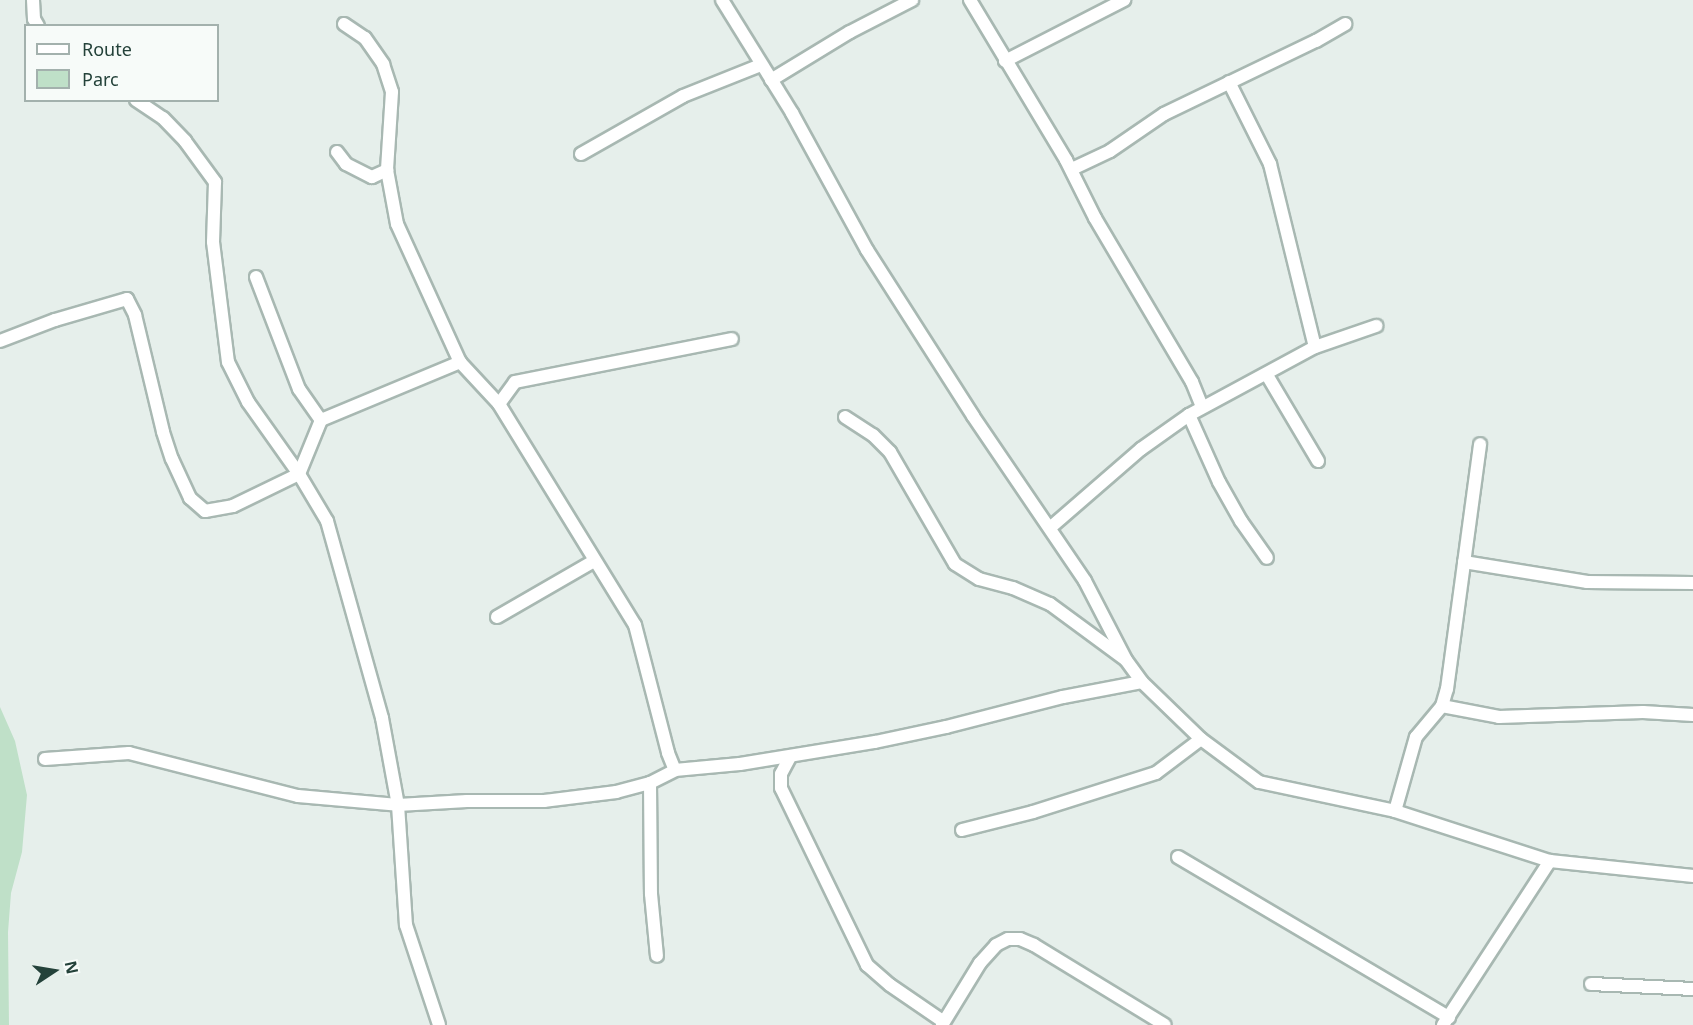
<!DOCTYPE html>
<html>
<head>
<meta charset="utf-8">
<style>
	body { margin:0 }
	#map { position:relative; width:1693px; height:1025px; overflow:hidden; background:#e6efeb; font-family:"Noto Sans",sans-serif }
	div>[style] { position:absolute }
	.green>* { inset:0; background:#bfe0c8 }
	.roads { filter:drop-shadow(2px 0 #a8b8b2) drop-shadow(-2px 0 #a8b8b2) drop-shadow(0 2px #a8b8b2) drop-shadow(0 -2px #a8b8b2) }
	.minor>* { height:12px; margin:-6px; padding:0 6px; transform-origin:6px; border-radius:6px; background:#fff }
	span { translate:-50% -50%; white-space:nowrap; text-align:center; line-height:1.15; -webkit-text-stroke:6px #f7fbf9; paint-order:stroke }
	.legend { position:absolute; left:24px; top:24px; width:195px; height:78px; box-sizing:border-box; background:#f7fbf9; border:2px solid #a3b1ad; margin:0; padding:8px 10px; list-style:none; font-size:18px; color:#24423a }
	.legend li { display:flex; align-items:center; gap:12px; height:30px }
	.legend b { width:30px; border:2px solid #a3b1ad }
	.north { position:absolute; left:24px; top:941px; width:60px; height:60px; -webkit-text-stroke:4px #f7fbf9; paint-order:stroke; rotate:78deg; font-size:16px; font-weight:700; line-height:24px; text-align:center; color:#24423a }
	.north::after { content:''; display:block; margin:auto; width:21px; height:27px; background:#24423a; clip-path:polygon(50% 0,100% 100%,50% 72%,0 100%) }
</style>
</head>
<body>
<div id="map">
	<div class="green">
		<div style="clip-path:polygon(0 707px,15px 741px,27px 795px,22px 852px,11px 893px,8px 932px,9px 1025px,0 1025px)"></div>
	</div>
	<div class="roads">
		<div class="minor">
			<div style="left:33px;top:0;width:19px;rotate:87deg"></div>
			<div style="left:34px;top:19px;width:8px;rotate:60deg"></div>
			<div style="left:722px;top:0;width:133px;rotate:58.2deg"></div>
			<div style="left:792px;top:113px;width:156px;rotate:61.3deg"></div>
			<div style="left:867px;top:250px;width:197px;rotate:57.4deg"></div>
			<div style="left:973px;top:416px;width:199px;rotate:55.8deg"></div>
			<div style="left:1085px;top:581px;width:89px;rotate:62.6deg"></div>
			<div style="left:1126px;top:660px;width:27px;rotate:54deg"></div>
			<div style="left:1142px;top:682px;width:82px;rotate:44deg"></div>
			<div style="left:1201px;top:739px;width:72px;rotate:36.6deg"></div>
			<div style="left:1259px;top:782px;width:139px;rotate:12deg"></div>
			<div style="left:1395px;top:811px;width:163px;rotate:17.9deg"></div>
			<div style="left:1550px;top:861px;width:144px;rotate:6deg"></div>
			<div style="left:970px;top:0;width:187px;rotate:59deg"></div>
			<div style="left:1066px;top:160px;width:65px;rotate:63.4deg"></div>
			<div style="left:1095px;top:218px;width:191px;rotate:59.4deg"></div>
			<div style="left:1192px;top:382px;width:27px;rotate:68deg"></div>
			<div style="left:344px;top:24px;width:25px;rotate:34deg"></div>
			<div style="left:365px;top:38px;width:32px;rotate:55deg"></div>
			<div style="left:383px;top:64px;width:29px;rotate:72deg"></div>
			<div style="left:392px;top:92px;width:78px;rotate:93.7deg"></div>
			<div style="left:1005px;top:61px;width:134px;rotate:-27.1deg"></div>
			<div style="left:771px;top:80px;width:92px;rotate:-31.3deg"></div>
			<div style="left:850px;top:32px;width:70px;rotate:-27.3deg"></div>
			<div style="left:1229px;top:82px;width:92px;rotate:63.4deg"></div>
			<div style="left:1270px;top:164px;width:188px;rotate:76.2deg"></div>
			<div style="left:136px;top:100px;width:32px;rotate:34deg"></div>
			<div style="left:163px;top:118px;width:32px;rotate:46deg"></div>
			<div style="left:185px;top:141px;width:51px;rotate:53.8deg"></div>
			<div style="left:215px;top:182px;width:60px;rotate:91.9deg"></div>
			<div style="left:213px;top:242px;width:121px;rotate:82.9deg"></div>
			<div style="left:228px;top:362px;width:45px;rotate:63.4deg"></div>
			<div style="left:248px;top:402px;width:88px;rotate:54.7deg"></div>
			<div style="left:299px;top:474px;width:55px;rotate:59.2deg"></div>
			<div style="left:327px;top:521px;width:205px;rotate:74.4deg"></div>
			<div style="left:382px;top:718px;width:88px;rotate:79.6deg"></div>
			<div style="left:398px;top:805px;width:120px;rotate:86.2deg"></div>
			<div style="left:406px;top:925px;width:105px;rotate:71.7deg"></div>
			<div style="left:337px;top:152px;width:15px;rotate:53deg"></div>
			<div style="left:346px;top:164px;width:29px;rotate:27deg"></div>
			<div style="left:372px;top:177px;width:17px;rotate:-25deg"></div>
			<div style="left:387px;top:170px;width:55px;rotate:79.5deg"></div>
			<div style="left:397px;top:224px;width:152px;rotate:65.5deg"></div>
			<div style="left:460px;top:362px;width:57px;rotate:47.1deg"></div>
			<div style="left:499px;top:404px;width:259px;rotate:58.4deg"></div>
			<div style="left:635px;top:625px;width:132px;rotate:75.5deg"></div>
			<div style="left:668px;top:753px;width:18px;rotate:68deg"></div>
			<div style="left:581px;top:154px;width:117px;rotate:-29.6deg"></div>
			<div style="left:683px;top:96px;width:84px;rotate:-21.7deg"></div>
			<div style="left:1072px;top:169px;width:42px;rotate:-25.3deg"></div>
			<div style="left:1110px;top:151px;width:65px;rotate:-34.4deg"></div>
			<div style="left:1164px;top:114px;width:169px;rotate:-25.7deg"></div>
			<div style="left:1316px;top:41px;width:34px;rotate:-30deg"></div>
			<div style="left:256px;top:277px;width:120px;rotate:69deg"></div>
			<div style="left:299px;top:389px;width:38px;rotate:55deg"></div>
			<div style="left:0;top:341px;width:59px;rotate:-20.9deg"></div>
			<div style="left:55px;top:320px;width:75px;rotate:-16.3deg"></div>
			<div style="left:127px;top:299px;width:18px;rotate:63deg"></div>
			<div style="left:135px;top:315px;width:120px;rotate:76.5deg"></div>
			<div style="left:163px;top:432px;width:28px;rotate:72deg"></div>
			<div style="left:172px;top:459px;width:43px;rotate:65.2deg"></div>
			<div style="left:190px;top:498px;width:20px;rotate:41deg"></div>
			<div style="left:205px;top:511px;width:28px;rotate:-10deg"></div>
			<div style="left:233px;top:506px;width:73px;rotate:-25.9deg"></div>
			<div style="left:299px;top:474px;width:58px;rotate:-67.8deg"></div>
			<div style="left:321px;top:420px;width:151px;rotate:-22.6deg"></div>
			<div style="left:1267px;top:375px;width:100px;rotate:59.3deg"></div>
			<div style="left:499px;top:404px;width:27px;rotate:-54deg"></div>
			<div style="left:515px;top:382px;width:221px;rotate:-11.2deg"></div>
			<div style="left:1189px;top:415px;width:73px;rotate:65.9deg"></div>
			<div style="left:1219px;top:482px;width:45px;rotate:60.6deg"></div>
			<div style="left:1241px;top:521px;width:45px;rotate:54.9deg"></div>
			<div style="left:845px;top:417px;width:33px;rotate:33deg"></div>
			<div style="left:873px;top:435px;width:24px;rotate:45deg"></div>
			<div style="left:890px;top:452px;width:129px;rotate:59.9deg"></div>
			<div style="left:955px;top:564px;width:28px;rotate:32deg"></div>
			<div style="left:979px;top:579px;width:35px;rotate:15deg"></div>
			<div style="left:1013px;top:588px;width:40px;rotate:23.4deg"></div>
			<div style="left:1050px;top:604px;width:93px;rotate:36.3deg"></div>
			<div style="left:1051px;top:527px;width:119px;rotate:-40.9deg"></div>
			<div style="left:1141px;top:449px;width:59px;rotate:-35.3deg"></div>
			<div style="left:1189px;top:415px;width:143px;rotate:-28.4deg"></div>
			<div style="left:1315px;top:347px;width:65px;rotate:-19deg"></div>
			<div style="left:1464px;top:562px;width:125px;rotate:9.2deg"></div>
			<div style="left:1587px;top:582px;width:106px;rotate:0.5deg"></div>
			<div style="left:497px;top:617px;width:112px;rotate:-30deg"></div>
			<div style="left:1442px;top:706px;width:58px;rotate:10.9deg"></div>
			<div style="left:1499px;top:717px;width:144px;rotate:-2deg"></div>
			<div style="left:1643px;top:712px;width:50px;rotate:3.4deg"></div>
			<div style="left:790px;top:757px;width:19px;rotate:118deg"></div>
			<div style="left:781px;top:774px;width:14px;rotate:90deg"></div>
			<div style="left:781px;top:788px;width:197px;rotate:64.1deg"></div>
			<div style="left:867px;top:965px;width:30px;rotate:41deg"></div>
			<div style="left:890px;top:985px;width:65px;rotate:34.4deg"></div>
			<div style="left:45px;top:759px;width:84px;rotate:-4.1deg"></div>
			<div style="left:129px;top:753px;width:174px;rotate:14.3deg"></div>
			<div style="left:298px;top:796px;width:100px;rotate:5.1deg"></div>
			<div style="left:398px;top:805px;width:69px;rotate:-3.3deg"></div>
			<div style="left:467px;top:801px;width:77px"></div>
			<div style="left:544px;top:801px;width:73px;rotate:-7.1deg"></div>
			<div style="left:616px;top:792px;width:35px;rotate:-15deg"></div>
			<div style="left:650px;top:783px;width:28px;rotate:-27deg"></div>
			<div style="left:675px;top:770px;width:65px;rotate:-5.3deg"></div>
			<div style="left:740px;top:764px;width:137px;rotate:-9.3deg"></div>
			<div style="left:875px;top:742px;width:73px;rotate:-11.9deg"></div>
			<div style="left:946px;top:727px;width:121px;rotate:-14.4deg"></div>
			<div style="left:1063px;top:697px;width:80px;rotate:-10.8deg"></div>
			<div style="left:650px;top:783px;width:111px;rotate:89.5deg"></div>
			<div style="left:651px;top:894px;width:62px;rotate:84.5deg"></div>
			<div style="left:1395px;top:811px;width:77px;rotate:-74.2deg"></div>
			<div style="left:1416px;top:737px;width:40px;rotate:-50deg"></div>
			<div style="left:1442px;top:706px;width:18px;rotate:-74deg"></div>
			<div style="left:1447px;top:689px;width:247px;rotate:-82.3deg"></div>
			<div style="left:962px;top:830px;width:73px;rotate:-14.2deg"></div>
			<div style="left:1033px;top:812px;width:129px;rotate:-17.6deg"></div>
			<div style="left:1156px;top:773px;width:56px;rotate:-37.1deg"></div>
			<div style="left:1178px;top:857px;width:315px;rotate:30.6deg"></div>
			<div style="left:1591px;top:984px;width:102px;rotate:2.8deg"></div>
			<div style="left:942px;top:1025px;width:73px;rotate:-58.5deg"></div>
			<div style="left:980px;top:963px;width:24px;rotate:-48deg"></div>
			<div style="left:996px;top:945px;width:13px;rotate:-27deg"></div>
			<div style="left:1008px;top:939px;width:12px"></div>
			<div style="left:1020px;top:939px;width:15px;rotate:23deg"></div>
			<div style="left:1034px;top:945px;width:153px;rotate:31.4deg"></div>
			<div style="left:1443px;top:1025px;width:196px;rotate:-56.9deg"></div>
		</div>
	</div>
	<ul class="legend">
	<li><b style="height:8px;background:#fff"></b>Route</li>
	<li><b style="height:16px;background:#bfe0c8"></b>Parc</li>
	</ul>
	<div class="north">N</div>
</div>
</body>
</html>
